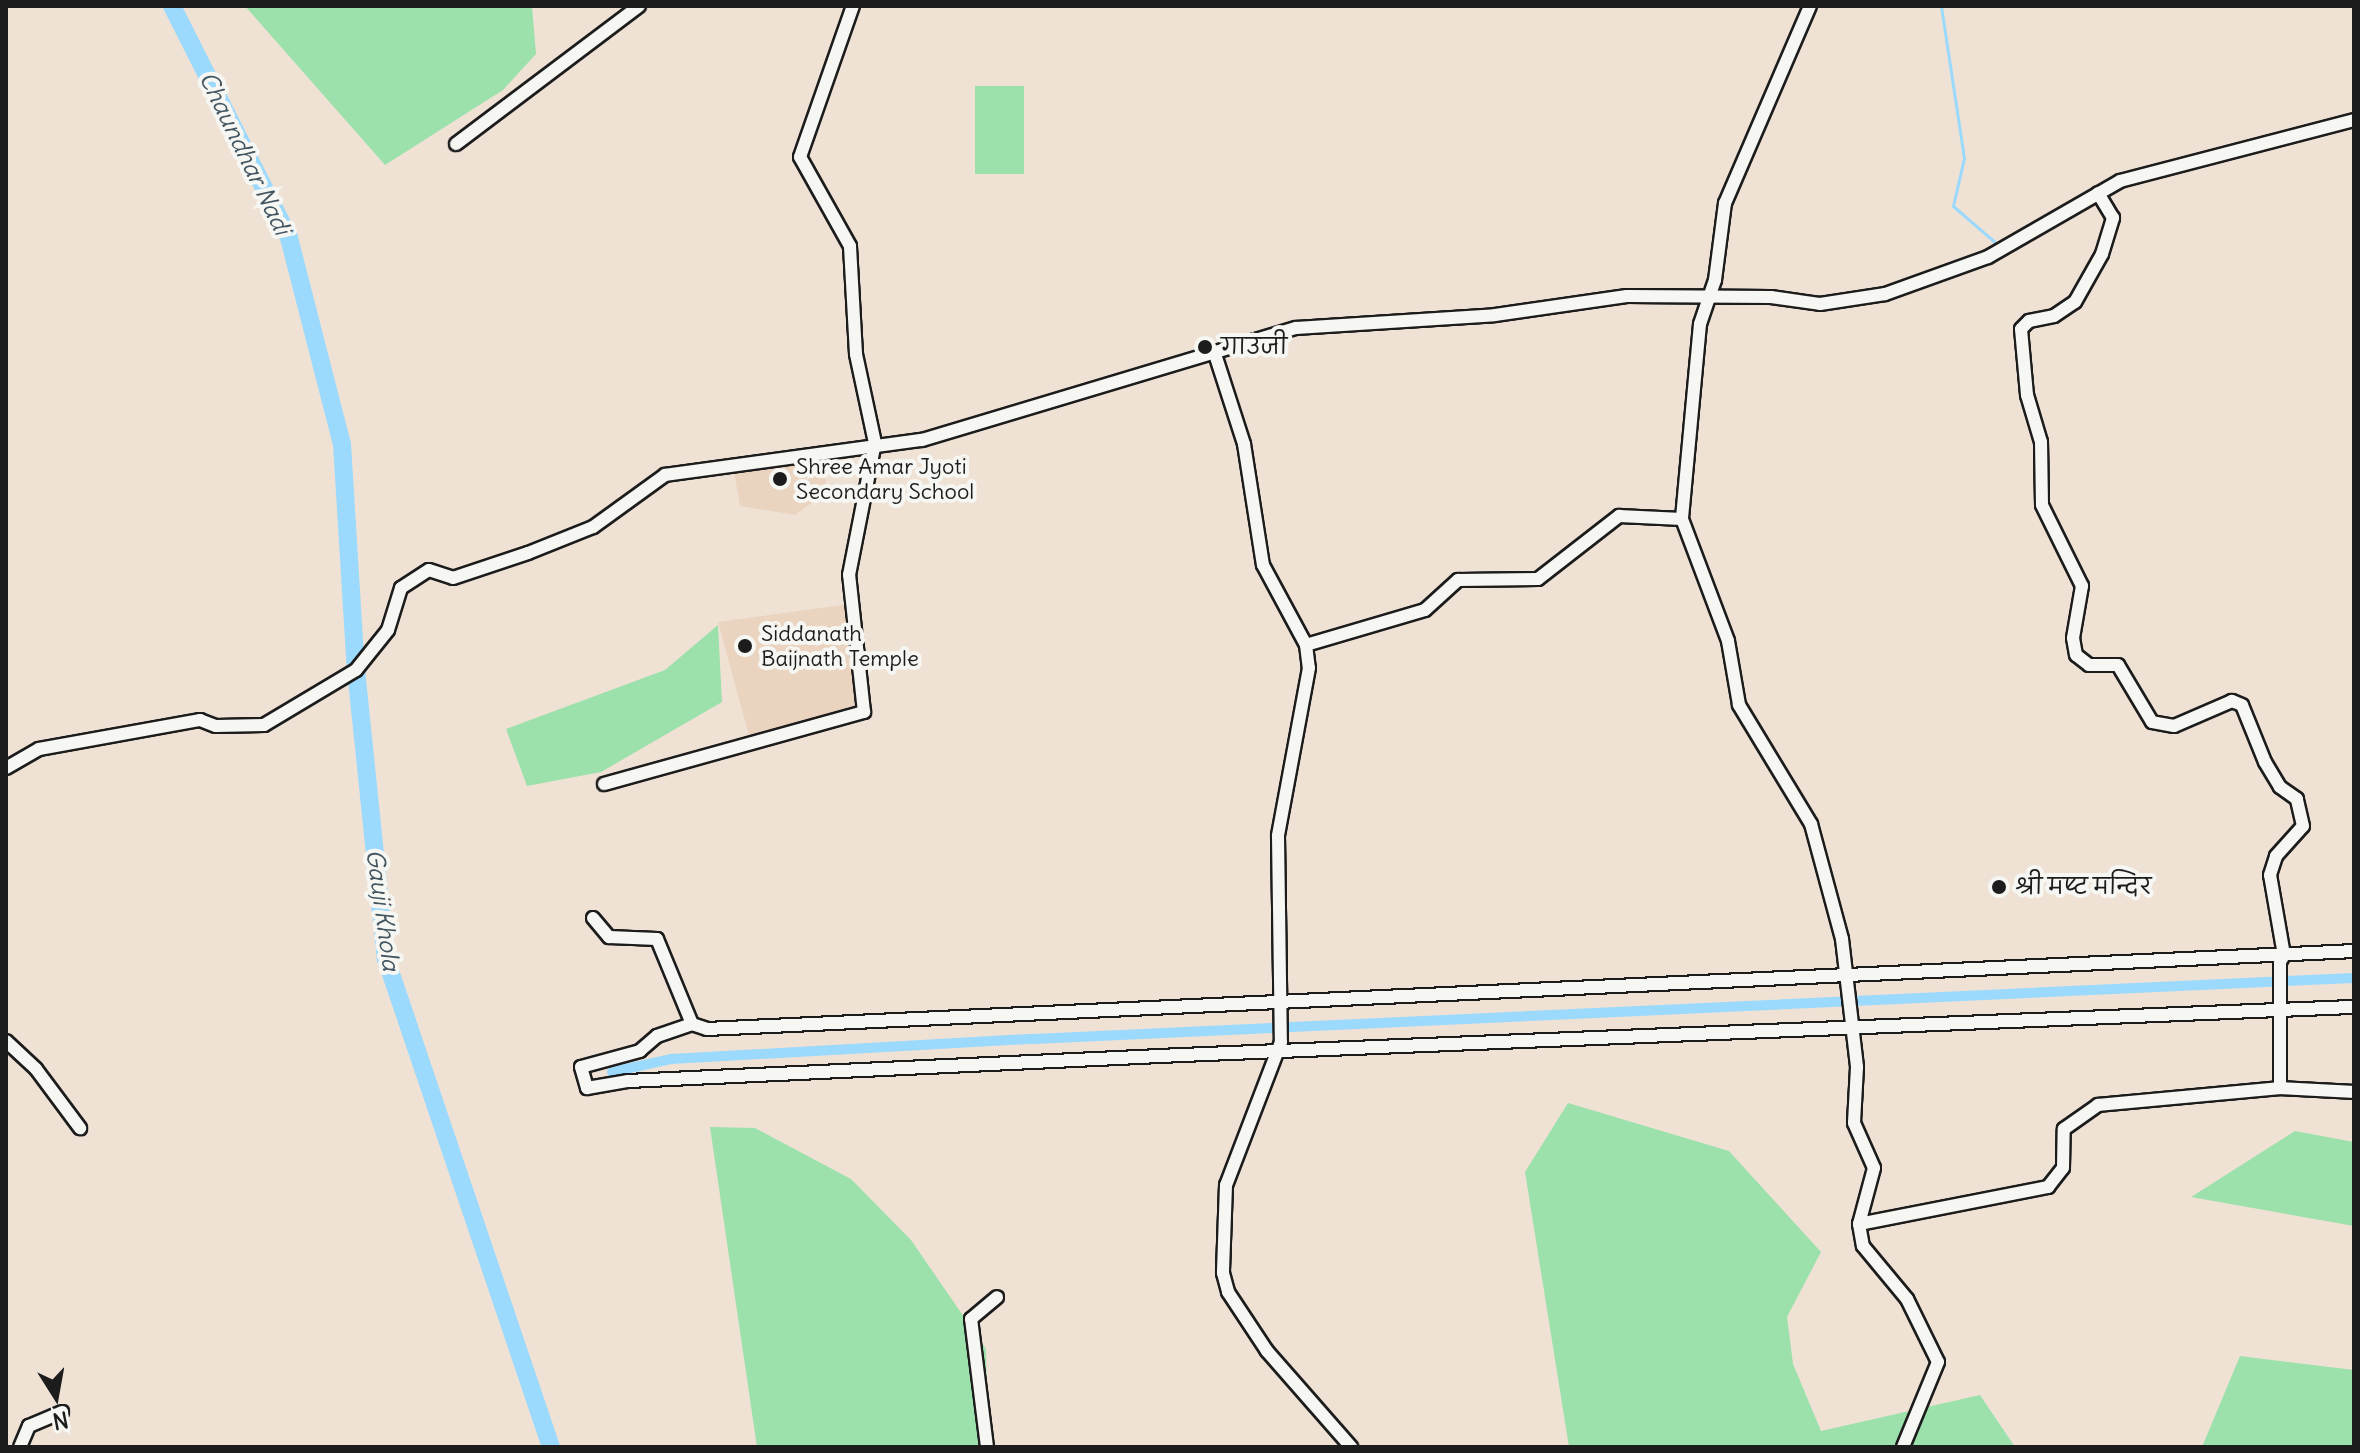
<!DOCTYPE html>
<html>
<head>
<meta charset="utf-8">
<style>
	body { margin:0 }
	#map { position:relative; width:2360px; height:1453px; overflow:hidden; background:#efe2d5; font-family:Delius,"Playpen Sans Deva",sans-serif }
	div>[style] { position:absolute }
	.built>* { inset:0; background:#ead4c0 }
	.green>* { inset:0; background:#9ce0ac; transform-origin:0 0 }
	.stream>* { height:3px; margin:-1.5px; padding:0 1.5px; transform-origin:1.5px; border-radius:1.5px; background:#9bd9fd }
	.canal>* { height:10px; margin:-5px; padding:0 5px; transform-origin:5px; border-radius:5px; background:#9bd9fd }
	.river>* { height:18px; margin:-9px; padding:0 9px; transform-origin:9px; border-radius:9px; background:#9bd9fd }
	.roads { filter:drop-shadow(2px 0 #1c1c1c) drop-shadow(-2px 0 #1c1c1c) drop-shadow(0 2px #1c1c1c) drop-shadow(0 -2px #1c1c1c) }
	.minor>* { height:12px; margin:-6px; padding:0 6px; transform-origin:6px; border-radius:6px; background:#f6f6f2 }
	.dots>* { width:22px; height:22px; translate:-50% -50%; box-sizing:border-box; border:4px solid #f6f6f2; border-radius:50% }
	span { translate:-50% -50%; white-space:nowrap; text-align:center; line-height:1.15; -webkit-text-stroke:8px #f6f6f2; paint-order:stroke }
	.poi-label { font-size:22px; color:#1c1c1c }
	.left { translate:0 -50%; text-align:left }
	.water-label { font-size:24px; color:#425560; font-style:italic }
	.frame { position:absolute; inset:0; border:8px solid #1c1c1c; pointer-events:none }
	.north { position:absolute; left:16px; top:1357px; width:80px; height:80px; -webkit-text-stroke:6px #f6f6f2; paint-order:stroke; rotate:169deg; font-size:22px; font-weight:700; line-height:32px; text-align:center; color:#1c1c1c }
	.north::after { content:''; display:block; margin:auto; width:28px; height:36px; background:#1c1c1c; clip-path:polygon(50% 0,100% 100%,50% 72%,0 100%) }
</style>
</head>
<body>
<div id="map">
	<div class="built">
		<div style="clip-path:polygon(823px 454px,827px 492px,795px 515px,740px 506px,733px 466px)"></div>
		<div style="clip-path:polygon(850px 604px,862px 710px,749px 736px,718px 622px)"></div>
	</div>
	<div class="green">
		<div style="clip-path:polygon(245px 6px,532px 6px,536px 54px,503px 90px,385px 165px)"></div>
		<div style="left:975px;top:86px;width:49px;height:88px"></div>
		<div style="clip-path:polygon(718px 625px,722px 702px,601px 772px,527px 786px,506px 729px,665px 670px)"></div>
		<div style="clip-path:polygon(1568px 1103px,1729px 1151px,1821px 1252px,1787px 1317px,1793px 1364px,1821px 1431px,1980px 1395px,2015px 1447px,1569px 1447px,1525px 1172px)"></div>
		<div style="clip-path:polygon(710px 1127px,755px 1128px,851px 1179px,911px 1240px,986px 1349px,988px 1447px,757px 1447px)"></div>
		<div style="clip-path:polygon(2295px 1131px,2354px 1142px,2354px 1226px,2191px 1197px)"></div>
		<div style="clip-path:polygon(2240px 1356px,2354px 1370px,2354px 1447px,2202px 1447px)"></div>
	</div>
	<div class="stream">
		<div style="left:1941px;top:6px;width:154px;rotate:81.4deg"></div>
		<div style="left:1964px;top:158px;width:49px;rotate:102.9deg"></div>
		<div style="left:1953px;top:206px;width:58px;rotate:40.8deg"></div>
	</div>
	<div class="canal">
		<div style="left:612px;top:1072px;width:60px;rotate:-12.4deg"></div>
		<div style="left:671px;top:1059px;width:364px;rotate:-3.2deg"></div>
		<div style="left:1034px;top:1039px;width:1321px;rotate:-2.65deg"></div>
	</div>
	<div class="river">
		<div style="left:172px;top:6px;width:260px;rotate:63.2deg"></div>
		<div style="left:289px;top:238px;width:213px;rotate:75.6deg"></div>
		<div style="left:342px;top:444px;width:226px;rotate:86.5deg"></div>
		<div style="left:356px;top:670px;width:291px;rotate:84.1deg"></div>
		<div style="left:386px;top:959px;width:515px;rotate:71.32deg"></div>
	</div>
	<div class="roads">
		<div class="minor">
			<div style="left:1810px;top:6px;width:215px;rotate:113.3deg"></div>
			<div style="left:1725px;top:203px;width:78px;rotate:97.4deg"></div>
			<div style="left:1715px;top:280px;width:46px;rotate:108.8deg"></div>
			<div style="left:1700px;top:324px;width:196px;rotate:95.3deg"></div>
			<div style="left:1682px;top:519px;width:130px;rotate:69.3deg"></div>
			<div style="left:1728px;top:641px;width:65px;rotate:80.2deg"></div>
			<div style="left:1739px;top:705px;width:139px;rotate:58.8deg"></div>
			<div style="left:1811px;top:824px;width:119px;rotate:74.9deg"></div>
			<div style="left:1842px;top:939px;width:129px;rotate:83.3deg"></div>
			<div style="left:1857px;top:1067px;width:56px;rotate:93.1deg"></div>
			<div style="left:1854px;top:1123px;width:49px;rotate:66deg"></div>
			<div style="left:1874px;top:1168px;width:58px;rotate:105deg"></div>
			<div style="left:1859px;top:1224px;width:22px;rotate:80deg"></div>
			<div style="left:1863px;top:1246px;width:69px;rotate:50.3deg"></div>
			<div style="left:1907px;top:1299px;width:70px;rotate:63.8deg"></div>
			<div style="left:1938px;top:1362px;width:92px;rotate:112.4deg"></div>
			<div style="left:456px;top:144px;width:229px;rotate:-37deg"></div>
			<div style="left:1214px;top:351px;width:98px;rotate:72.1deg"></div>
			<div style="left:1244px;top:444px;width:122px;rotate:81.1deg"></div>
			<div style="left:1263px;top:565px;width:91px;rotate:61.7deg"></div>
			<div style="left:1306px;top:645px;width:23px;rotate:83deg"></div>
			<div style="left:1309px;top:668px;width:171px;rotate:100.5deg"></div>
			<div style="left:1278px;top:836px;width:206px;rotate:89.2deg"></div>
			<div style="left:1281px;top:1042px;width:153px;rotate:111deg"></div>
			<div style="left:1226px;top:1185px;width:88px;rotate:92deg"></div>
			<div style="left:1223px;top:1273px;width:20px;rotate:75deg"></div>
			<div style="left:1228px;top:1292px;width:71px;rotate:56.5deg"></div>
			<div style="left:1267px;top:1351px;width:128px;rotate:48.8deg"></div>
			<div style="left:1306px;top:645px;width:124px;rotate:-16.4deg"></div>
			<div style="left:1425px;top:610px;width:45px;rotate:-42.3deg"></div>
			<div style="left:1458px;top:580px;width:80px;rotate:-0.7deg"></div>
			<div style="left:1538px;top:579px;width:103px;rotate:-37.9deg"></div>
			<div style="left:1619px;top:516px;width:63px;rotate:2.7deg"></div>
			<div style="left:6px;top:768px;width:38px;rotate:-30deg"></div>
			<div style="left:39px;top:749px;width:164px;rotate:-10.2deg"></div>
			<div style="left:200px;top:720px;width:17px;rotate:21deg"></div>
			<div style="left:216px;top:726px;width:48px;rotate:-1.2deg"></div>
			<div style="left:264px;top:725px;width:107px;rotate:-30.9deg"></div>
			<div style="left:356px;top:670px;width:51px;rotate:-51.3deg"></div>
			<div style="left:388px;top:630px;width:44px;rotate:-72.8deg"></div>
			<div style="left:401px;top:588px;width:33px;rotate:-33deg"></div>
			<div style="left:429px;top:570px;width:25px;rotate:18deg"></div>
			<div style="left:453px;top:578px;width:79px;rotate:-18.4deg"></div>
			<div style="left:528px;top:553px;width:70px;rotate:-21.8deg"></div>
			<div style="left:593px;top:527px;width:89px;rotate:-35.8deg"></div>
			<div style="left:665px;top:475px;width:259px;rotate:-7.8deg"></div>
			<div style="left:922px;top:440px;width:390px;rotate:-16.7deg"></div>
			<div style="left:1296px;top:328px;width:199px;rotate:-3.7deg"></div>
			<div style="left:1495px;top:315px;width:133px;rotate:-8.2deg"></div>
			<div style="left:1627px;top:296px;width:144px;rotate:0.4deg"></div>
			<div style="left:1771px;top:297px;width:49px;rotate:8.1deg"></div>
			<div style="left:1820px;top:304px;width:66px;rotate:-8.7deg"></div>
			<div style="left:1885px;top:294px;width:109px;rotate:-19.8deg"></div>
			<div style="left:1988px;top:257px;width:152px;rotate:-29.9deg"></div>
			<div style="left:2120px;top:181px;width:242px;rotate:-14.6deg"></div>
			<div style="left:604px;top:784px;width:270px;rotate:-15.5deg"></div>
			<div style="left:864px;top:712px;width:138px;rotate:-96.2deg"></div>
			<div style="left:849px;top:575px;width:135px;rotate:-78.9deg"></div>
			<div style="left:875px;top:443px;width:91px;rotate:-102.1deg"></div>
			<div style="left:856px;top:354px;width:108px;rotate:-93.2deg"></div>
			<div style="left:850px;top:246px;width:102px;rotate:-119.3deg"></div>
			<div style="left:800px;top:157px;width:160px;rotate:-70.7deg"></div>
			<div style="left:593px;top:918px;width:25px;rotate:50deg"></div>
			<div style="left:609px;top:937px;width:48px;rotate:2.4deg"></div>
			<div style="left:657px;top:939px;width:92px;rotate:67.6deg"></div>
			<div style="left:692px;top:1024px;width:16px;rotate:18deg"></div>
			<div style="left:707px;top:1029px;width:1649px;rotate:-2.71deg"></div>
			<div style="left:692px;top:1024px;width:37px;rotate:161deg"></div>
			<div style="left:657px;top:1036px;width:23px;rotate:139deg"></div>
			<div style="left:640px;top:1051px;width:61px;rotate:164.8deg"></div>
			<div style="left:581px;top:1067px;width:22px;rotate:74deg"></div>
			<div style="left:587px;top:1088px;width:42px;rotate:-9.7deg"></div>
			<div style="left:628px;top:1081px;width:555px;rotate:-2.69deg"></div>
			<div style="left:1182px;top:1055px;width:1173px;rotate:-2.35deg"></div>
			<div style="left:6px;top:1041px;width:41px;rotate:43deg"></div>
			<div style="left:36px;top:1069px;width:74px;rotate:53.3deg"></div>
			<div style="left:2280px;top:1088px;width:74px;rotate:3.1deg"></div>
			<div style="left:1859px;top:1224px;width:193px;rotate:-11.1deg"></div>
			<div style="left:2048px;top:1187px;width:24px;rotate:-52deg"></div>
			<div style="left:2063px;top:1168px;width:39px;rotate:-89deg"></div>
			<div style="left:2064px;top:1129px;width:42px;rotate:-35.2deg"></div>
			<div style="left:2098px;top:1105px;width:183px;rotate:-5.3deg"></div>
			<div style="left:2280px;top:1088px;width:126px;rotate:-90deg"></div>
			<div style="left:2280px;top:962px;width:8px;rotate:-60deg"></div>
			<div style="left:2284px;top:955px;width:81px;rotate:-99.9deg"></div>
			<div style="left:2270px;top:875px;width:20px;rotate:-72deg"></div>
			<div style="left:2276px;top:856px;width:40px;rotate:-48deg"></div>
			<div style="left:2303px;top:826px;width:28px;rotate:-103deg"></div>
			<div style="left:2297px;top:799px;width:21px;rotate:-145deg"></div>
			<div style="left:2280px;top:787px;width:29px;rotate:-121deg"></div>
			<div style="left:2265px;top:762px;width:61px;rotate:-112deg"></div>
			<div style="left:2242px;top:705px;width:11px;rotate:-158deg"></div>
			<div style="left:2232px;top:701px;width:63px;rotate:156.7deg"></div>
			<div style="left:2174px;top:726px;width:22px;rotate:-170deg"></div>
			<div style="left:2152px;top:722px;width:66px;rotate:-120.8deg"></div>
			<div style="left:2118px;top:665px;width:29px;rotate:180deg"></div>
			<div style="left:2089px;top:665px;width:16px;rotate:-142deg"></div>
			<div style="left:2076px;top:655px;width:17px;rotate:-100deg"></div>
			<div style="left:2073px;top:638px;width:53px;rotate:-80.2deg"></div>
			<div style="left:2082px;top:586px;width:90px;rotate:-116.3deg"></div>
			<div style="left:2042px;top:505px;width:63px;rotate:-90.9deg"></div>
			<div style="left:2041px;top:442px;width:49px;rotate:-106.6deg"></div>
			<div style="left:2027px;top:395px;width:66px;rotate:-95.2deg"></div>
			<div style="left:2021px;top:329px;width:11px;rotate:-45deg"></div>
			<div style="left:2029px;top:321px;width:25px;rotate:-11deg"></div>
			<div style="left:2054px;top:316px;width:25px;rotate:-34deg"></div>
			<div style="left:2075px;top:302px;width:55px;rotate:-60.6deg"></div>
			<div style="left:2102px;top:254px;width:38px;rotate:-73deg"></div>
			<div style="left:2113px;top:218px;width:29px;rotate:-121deg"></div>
			<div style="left:20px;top:1447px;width:23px;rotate:-67deg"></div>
			<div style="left:29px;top:1426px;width:36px;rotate:-23deg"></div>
			<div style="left:987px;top:1447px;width:129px;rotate:-97.1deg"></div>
			<div style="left:971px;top:1319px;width:34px;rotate:-40deg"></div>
		</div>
	</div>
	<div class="dots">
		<div style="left:1205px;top:347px;background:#1c1c1c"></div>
		<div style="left:780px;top:479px;background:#1c1c1c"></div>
		<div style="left:745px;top:646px;background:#1c1c1c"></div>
		<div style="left:1999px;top:887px;background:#1c1c1c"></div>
	</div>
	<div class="poi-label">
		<span class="left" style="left:1221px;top:347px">गाउजी</span>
		<span class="left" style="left:796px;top:479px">Shree Amar Jyoti<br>Secondary School</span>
		<span class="left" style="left:761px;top:646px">Siddanath<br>Baijnath Temple</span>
		<span class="left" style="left:2015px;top:887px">श्री मष्ट मन्दिर</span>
	</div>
	<div class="water-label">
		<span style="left:245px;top:153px;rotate:64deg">Chaundhar Nadi</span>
		<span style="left:383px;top:910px;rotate:82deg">Gauji Khola</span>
	</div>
	<div class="frame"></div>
	<div class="north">N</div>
</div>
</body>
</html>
